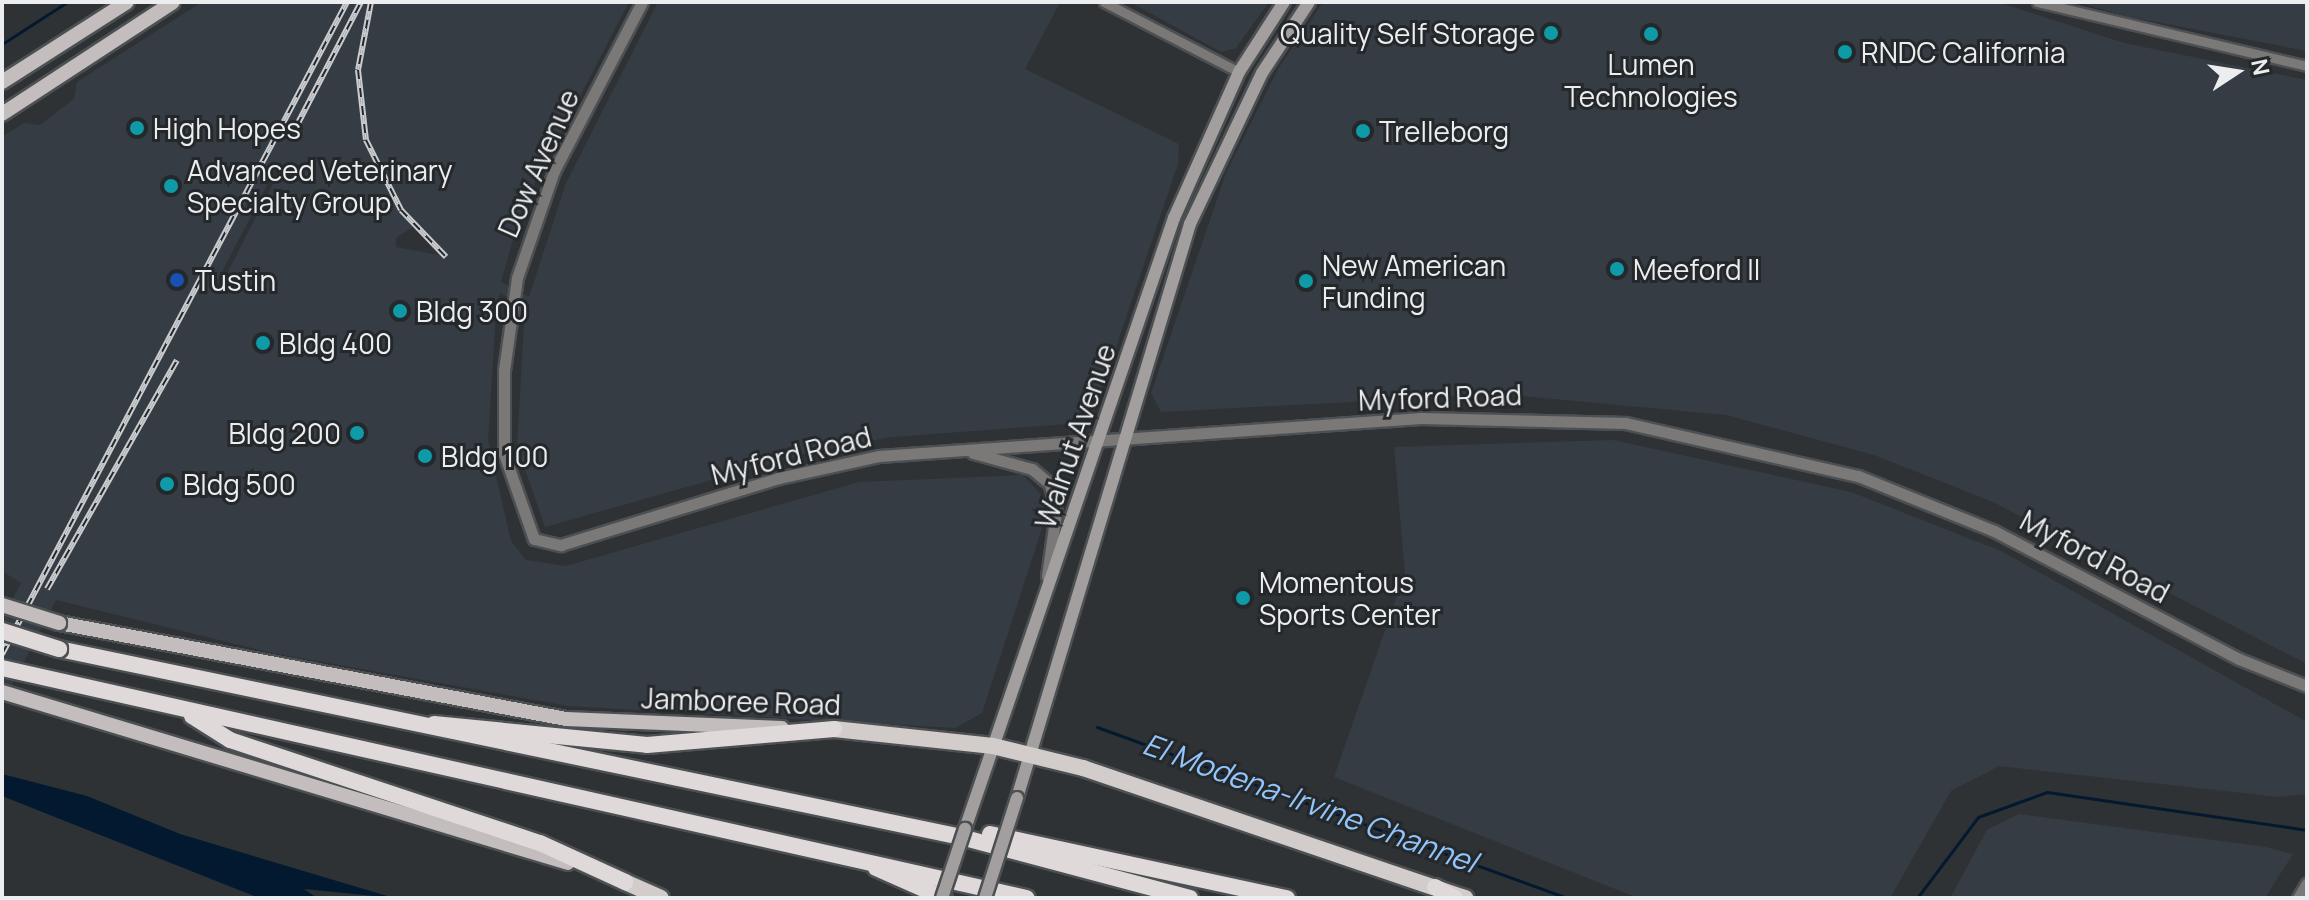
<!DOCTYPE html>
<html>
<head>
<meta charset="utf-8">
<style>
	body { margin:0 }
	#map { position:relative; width:2309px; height:900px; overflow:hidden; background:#2f3235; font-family:Manrope,sans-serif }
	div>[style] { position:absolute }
	.built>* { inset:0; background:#353c44 }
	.water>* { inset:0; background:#03192f }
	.stream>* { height:3px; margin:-1.5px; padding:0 1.5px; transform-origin:1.5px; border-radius:1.5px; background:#03192f }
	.roads { filter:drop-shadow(2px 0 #4d5053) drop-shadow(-2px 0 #4d5053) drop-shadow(0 2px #4d5053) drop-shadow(0 -2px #4d5053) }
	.minor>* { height:9px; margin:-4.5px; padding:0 4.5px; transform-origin:4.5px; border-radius:4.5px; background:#7b7878 }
	.tertiary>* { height:11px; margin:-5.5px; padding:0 5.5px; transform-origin:5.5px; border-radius:5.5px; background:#7b7878 }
	.secondary>* { height:12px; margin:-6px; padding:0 6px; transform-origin:6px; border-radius:6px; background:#a49f9f }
	.primary>* { height:14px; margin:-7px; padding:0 7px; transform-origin:7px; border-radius:7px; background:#c3bebd }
	.trunk>* { height:16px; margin:-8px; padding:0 8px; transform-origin:8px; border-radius:8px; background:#d2cccb }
	.motorway>* { height:16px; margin:-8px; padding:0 8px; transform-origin:8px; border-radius:8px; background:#e0d9d9 }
	.rail>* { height:6px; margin-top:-3px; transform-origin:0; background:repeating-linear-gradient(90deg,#25282b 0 9px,#cacccf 0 18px); box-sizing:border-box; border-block:2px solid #cacccf }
	.bridges { filter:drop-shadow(2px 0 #4d5053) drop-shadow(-2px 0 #4d5053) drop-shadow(0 2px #4d5053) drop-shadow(0 -2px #4d5053) }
	.secondary-bridge>* { height:12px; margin:-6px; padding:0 6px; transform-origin:6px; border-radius:6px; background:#a49f9f }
	.primary-bridge>* { height:14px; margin:-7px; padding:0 7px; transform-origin:7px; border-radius:7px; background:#c3bebd }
	.motorway-bridge>* { height:16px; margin:-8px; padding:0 8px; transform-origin:8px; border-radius:8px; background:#e0d9d9 }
	.dots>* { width:22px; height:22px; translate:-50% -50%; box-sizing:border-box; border:4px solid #25282b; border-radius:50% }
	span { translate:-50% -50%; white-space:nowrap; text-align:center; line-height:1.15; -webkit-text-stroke:6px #25282b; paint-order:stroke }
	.poi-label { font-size:28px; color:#ebedef }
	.right { translate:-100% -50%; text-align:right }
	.left { translate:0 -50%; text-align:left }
	.street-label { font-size:28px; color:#ebedef }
	.water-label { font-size:30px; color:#91c5fb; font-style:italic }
	.frame { position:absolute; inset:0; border:4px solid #ebedef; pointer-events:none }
	.north { position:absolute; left:2197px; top:32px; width:80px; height:80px; -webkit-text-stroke:6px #25282b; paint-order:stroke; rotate:78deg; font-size:22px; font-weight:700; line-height:32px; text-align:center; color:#ebedef }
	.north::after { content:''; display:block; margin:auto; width:28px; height:36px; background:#ebedef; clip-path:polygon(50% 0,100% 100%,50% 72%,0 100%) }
</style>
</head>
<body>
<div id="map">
	<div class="built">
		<div style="clip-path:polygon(evenodd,202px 2px,629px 2px,522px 208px,501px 282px,529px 297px,566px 183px,658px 2px,1071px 2px,1059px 4px,1025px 69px,1179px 144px,1178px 164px,1094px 412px,1082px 423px,892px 437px,814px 451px,545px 527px,517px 446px,525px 306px,500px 293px,496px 311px,488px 441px,511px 541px,526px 560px,566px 566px,859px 482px,1023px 475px,1045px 499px,1045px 519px,982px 713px,955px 728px,568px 706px,272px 653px,56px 600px,2px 704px,2px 619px,21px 583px,2px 571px,2px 137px,24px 123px,40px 125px,74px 99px,77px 82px,202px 2px,277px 166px,281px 168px,217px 293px,213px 289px,277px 166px,202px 2px,413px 227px,439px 255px,396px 247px,396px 238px,413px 227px)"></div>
		<div style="clip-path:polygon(1130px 2px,1269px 2px,1236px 48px,1221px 52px)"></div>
		<div style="clip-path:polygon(1323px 2px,1998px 2px,2124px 43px,2307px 80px,2307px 664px,1993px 502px,1874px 455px,1726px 415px,1501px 394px,1161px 412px,1151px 393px,1226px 173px,1278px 69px)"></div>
		<div style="clip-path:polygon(2077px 2px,2307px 2px,2307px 51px,2125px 16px)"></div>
		<div style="clip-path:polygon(1613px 440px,1851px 492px,2001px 551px,2307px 722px,2307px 794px,2279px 797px,1999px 766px,1951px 791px,1890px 898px,1638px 898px,1334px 777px,1405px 573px,1394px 447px)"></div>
		<div style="clip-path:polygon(2019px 814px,2266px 847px,2293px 854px,2265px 898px,1950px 898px,1987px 830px)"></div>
	</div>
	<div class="water">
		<div style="clip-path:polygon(2px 774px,87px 796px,180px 834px,394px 898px,304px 889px,317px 898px,259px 898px,2px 796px)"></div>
	</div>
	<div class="stream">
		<div style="left:2px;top:44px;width:77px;rotate:-32.9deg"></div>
		<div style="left:1097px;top:727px;width:500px;rotate:19.99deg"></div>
		<div style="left:1917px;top:898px;width:101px;rotate:-53deg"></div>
		<div style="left:1978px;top:817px;width:73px;rotate:-19.9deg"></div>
		<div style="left:2047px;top:792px;width:263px;rotate:8.3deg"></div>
	</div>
	<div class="roads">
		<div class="minor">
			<div style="left:1104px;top:2px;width:152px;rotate:27.4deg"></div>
			<div style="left:2037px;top:2px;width:277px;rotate:13.3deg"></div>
		</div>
		<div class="tertiary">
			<div style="left:642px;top:2px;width:191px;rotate:117.5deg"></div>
			<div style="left:554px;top:171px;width:113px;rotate:109.1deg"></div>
			<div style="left:517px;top:278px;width:93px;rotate:98deg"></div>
			<div style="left:504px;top:370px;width:84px;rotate:90deg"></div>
			<div style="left:504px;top:454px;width:90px;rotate:70.6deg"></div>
			<div style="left:534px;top:539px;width:28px;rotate:13deg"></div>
			<div style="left:561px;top:545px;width:228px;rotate:-17.1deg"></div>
			<div style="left:779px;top:478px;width:102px;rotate:-12.4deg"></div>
			<div style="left:879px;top:456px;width:543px;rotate:-4.01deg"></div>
			<div style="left:1421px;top:418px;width:205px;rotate:1.4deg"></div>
			<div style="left:1626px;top:423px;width:238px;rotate:12.9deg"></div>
			<div style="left:1858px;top:476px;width:147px;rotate:22deg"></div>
			<div style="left:1994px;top:531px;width:276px;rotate:27.6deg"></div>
			<div style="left:2239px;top:659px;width:73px;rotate:21.7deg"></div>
			<div style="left:973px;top:453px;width:61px;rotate:15.2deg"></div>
			<div style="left:1032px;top:469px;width:23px;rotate:40deg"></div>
			<div style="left:1050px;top:484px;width:30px;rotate:78deg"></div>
			<div style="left:1056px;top:513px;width:64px;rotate:98.1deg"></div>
			<div style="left:2298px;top:898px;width:17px;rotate:-59deg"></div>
		</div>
		<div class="secondary">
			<div style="left:1017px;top:798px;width:600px;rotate:-73.23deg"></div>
			<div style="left:1190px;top:224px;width:167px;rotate:-64.5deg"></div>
			<div style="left:1262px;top:73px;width:85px;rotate:-56.5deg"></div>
			<div style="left:965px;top:829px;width:646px;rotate:-71.12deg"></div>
			<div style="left:1174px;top:218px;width:160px;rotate:-66deg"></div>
			<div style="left:1239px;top:72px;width:83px;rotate:-57.3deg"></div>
		</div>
		<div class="primary">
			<div style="left:2px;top:82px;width:148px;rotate:-32.6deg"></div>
			<div style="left:2px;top:114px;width:204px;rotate:-33.2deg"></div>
			<div style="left:59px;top:623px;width:516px;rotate:10.72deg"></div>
			<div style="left:566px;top:719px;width:216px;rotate:2.4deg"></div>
			<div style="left:2px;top:692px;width:591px;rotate:16.81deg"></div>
		</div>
		<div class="trunk">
			<div style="left:834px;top:729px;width:160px;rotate:6.1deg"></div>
			<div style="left:993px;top:746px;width:93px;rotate:13.7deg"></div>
			<div style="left:1083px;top:768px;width:404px;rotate:18.8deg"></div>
			<div style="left:625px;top:882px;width:39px;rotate:24deg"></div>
		</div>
		<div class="motorway">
			<div style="left:59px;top:649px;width:921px;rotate:11.77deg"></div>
			<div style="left:961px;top:837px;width:237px;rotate:14.9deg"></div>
			<div style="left:2px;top:668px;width:1050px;rotate:12.65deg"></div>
			<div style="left:192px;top:716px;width:45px;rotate:32.3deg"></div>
			<div style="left:230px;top:740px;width:327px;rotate:18.4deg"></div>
			<div style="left:540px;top:843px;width:94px;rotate:24.6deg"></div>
			<div style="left:434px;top:724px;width:214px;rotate:5.6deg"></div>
			<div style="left:647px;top:745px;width:188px;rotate:-4.9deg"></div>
			<div style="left:990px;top:834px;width:304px;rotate:12.2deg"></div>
			<div style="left:876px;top:868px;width:74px;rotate:23.8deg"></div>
			<div style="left:1435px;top:887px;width:23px;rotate:29deg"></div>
		</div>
	</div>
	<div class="rail">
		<div style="left:371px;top:2px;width:69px;rotate:100.8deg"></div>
		<div style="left:358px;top:70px;width:70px;rotate:83.5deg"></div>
		<div style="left:366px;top:140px;width:78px;rotate:63.4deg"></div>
		<div style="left:401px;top:210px;width:65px;rotate:46.2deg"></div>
		<div style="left:297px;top:125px;width:139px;rotate:-62.5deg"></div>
		<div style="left:47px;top:589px;width:263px;rotate:-60.4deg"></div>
		<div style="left:2px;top:654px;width:738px;rotate:-62.11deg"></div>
	</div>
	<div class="bridges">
		<div class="secondary-bridge">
			<div style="left:942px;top:898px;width:73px;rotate:-71.6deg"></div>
			<div style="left:985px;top:898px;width:105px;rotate:-72.3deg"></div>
		</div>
		<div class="primary-bridge">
			<div style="left:2px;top:605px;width:60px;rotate:17.5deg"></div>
		</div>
		<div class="motorway-bridge">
			<div style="left:2px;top:631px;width:60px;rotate:17.5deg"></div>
		</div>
	</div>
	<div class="dots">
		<div style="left:1551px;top:33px;background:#0f9aa8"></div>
		<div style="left:1651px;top:34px;background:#0f9aa8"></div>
		<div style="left:1845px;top:52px;background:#0f9aa8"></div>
		<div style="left:137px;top:128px;background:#0f9aa8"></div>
		<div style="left:1363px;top:131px;background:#0f9aa8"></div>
		<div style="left:171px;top:186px;background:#0f9aa8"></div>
		<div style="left:1617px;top:269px;background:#0f9aa8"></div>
		<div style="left:177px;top:280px;background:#1a4fb4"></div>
		<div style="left:1306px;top:281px;background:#0f9aa8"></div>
		<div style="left:400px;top:311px;background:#0f9aa8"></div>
		<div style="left:263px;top:343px;background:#0f9aa8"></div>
		<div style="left:357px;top:433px;background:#0f9aa8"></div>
		<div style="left:425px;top:456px;background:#0f9aa8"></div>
		<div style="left:167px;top:484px;background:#0f9aa8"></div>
		<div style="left:1243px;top:598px;background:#0f9aa8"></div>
	</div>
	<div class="poi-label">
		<span class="right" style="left:1535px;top:33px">Quality Self Storage</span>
		<span class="left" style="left:1861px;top:52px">RNDC California</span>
		<span style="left:1651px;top:80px">Lumen<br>Technologies</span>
		<span class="left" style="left:153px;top:128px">High Hopes</span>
		<span class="left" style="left:1379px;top:131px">Trelleborg</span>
		<span class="left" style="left:187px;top:186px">Advanced Veterinary<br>Specialty Group</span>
		<span class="left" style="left:1322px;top:281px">New American<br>Funding</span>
		<span class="left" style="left:1633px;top:269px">Meeford II</span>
		<span class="left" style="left:195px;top:280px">Tustin</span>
		<span class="left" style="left:416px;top:311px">Bldg 300</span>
		<span class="left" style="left:279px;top:343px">Bldg 400</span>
		<span class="right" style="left:341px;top:433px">Bldg 200</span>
		<span class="left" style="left:441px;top:456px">Bldg 100</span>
		<span class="left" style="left:183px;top:484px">Bldg 500</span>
		<span class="left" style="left:1259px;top:598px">Momentous<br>Sports Center</span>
	</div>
	<div class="street-label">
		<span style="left:538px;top:163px;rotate:-66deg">Dow Avenue</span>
		<span style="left:1440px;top:397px;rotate:-2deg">Myford Road</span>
		<span style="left:1075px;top:436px;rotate:-71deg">Walnut Avenue</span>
		<span style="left:791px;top:455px;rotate:-14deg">Myford Road</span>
		<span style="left:2095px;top:556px;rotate:28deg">Myford Road</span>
		<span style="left:741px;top:701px;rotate:2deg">Jamboree Road</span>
	</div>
	<div class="water-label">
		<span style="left:1310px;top:803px;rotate:20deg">El Modena-Irvine Channel</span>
	</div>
	<div class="frame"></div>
	<div class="north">N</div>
</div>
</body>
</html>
